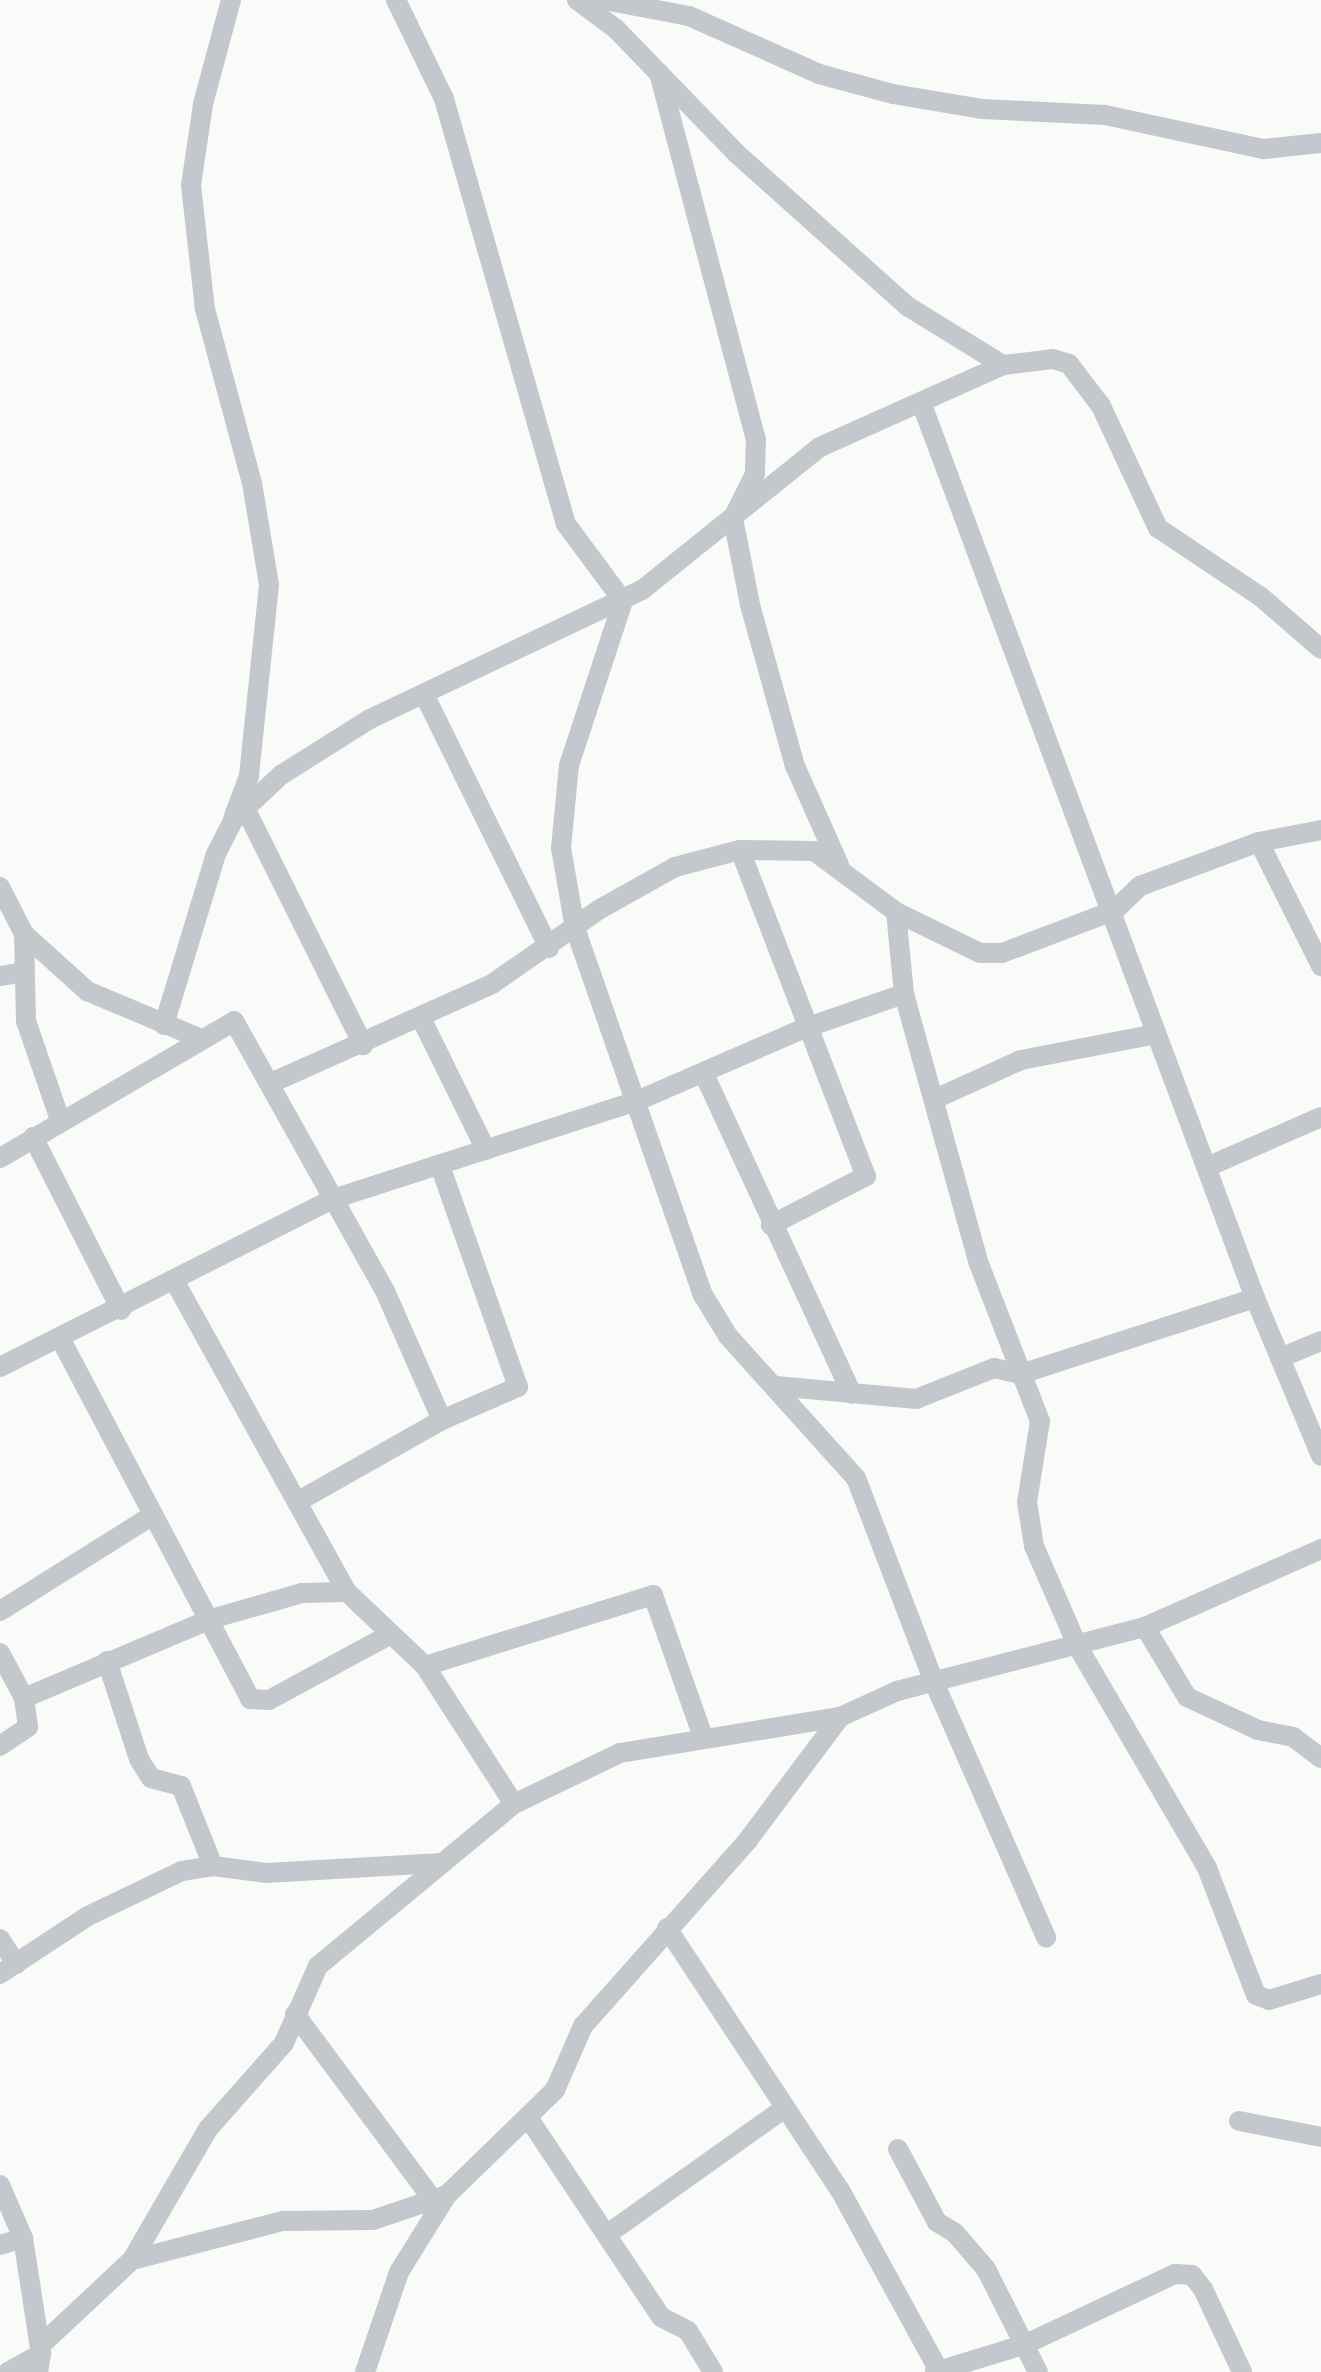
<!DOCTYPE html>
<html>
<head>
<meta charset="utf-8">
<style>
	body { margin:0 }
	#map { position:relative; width:1321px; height:2372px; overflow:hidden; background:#fafaf8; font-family:Poppins,sans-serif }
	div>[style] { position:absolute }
	.minor>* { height:20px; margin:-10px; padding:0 10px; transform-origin:10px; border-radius:10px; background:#c3c8cc }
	span { translate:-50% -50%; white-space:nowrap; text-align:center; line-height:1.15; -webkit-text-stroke:8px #fff; paint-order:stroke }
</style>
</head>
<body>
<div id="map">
	<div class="minor">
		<div style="left:231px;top:0;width:108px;rotate:105.1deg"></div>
		<div style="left:203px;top:104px;width:82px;rotate:98.4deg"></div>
		<div style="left:191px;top:185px;width:125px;rotate:83.6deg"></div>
		<div style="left:205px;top:309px;width:180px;rotate:74.9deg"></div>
		<div style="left:252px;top:483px;width:103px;rotate:80.5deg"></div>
		<div style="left:269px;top:585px;width:192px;rotate:96deg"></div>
		<div style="left:249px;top:776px;width:43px;rotate:110.6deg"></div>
		<div style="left:396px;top:0;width:110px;rotate:64.1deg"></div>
		<div style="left:444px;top:99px;width:442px;rotate:74deg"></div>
		<div style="left:566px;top:524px;width:96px;rotate:53.5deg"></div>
		<div style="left:623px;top:601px;width:173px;rotate:108.2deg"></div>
		<div style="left:569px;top:765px;width:83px;rotate:95.5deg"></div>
		<div style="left:561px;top:848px;width:81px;rotate:80.1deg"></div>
		<div style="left:575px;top:928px;width:389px;rotate:70.8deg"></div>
		<div style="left:703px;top:1295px;width:48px;rotate:58.6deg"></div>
		<div style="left:728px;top:1336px;width:191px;rotate:48deg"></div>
		<div style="left:856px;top:1478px;width:218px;rotate:69.1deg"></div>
		<div style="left:934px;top:1682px;width:279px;rotate:66.3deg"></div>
		<div style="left:577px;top:0;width:49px;rotate:36.6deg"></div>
		<div style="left:616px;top:29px;width:173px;rotate:45.9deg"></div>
		<div style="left:736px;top:153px;width:229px;rotate:41.8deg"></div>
		<div style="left:907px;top:306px;width:113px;rotate:31.6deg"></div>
		<div style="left:604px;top:0;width:86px;rotate:10.7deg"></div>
		<div style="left:689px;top:16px;width:142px;rotate:24deg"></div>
		<div style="left:819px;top:74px;width:77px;rotate:15.1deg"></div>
		<div style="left:893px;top:94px;width:91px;rotate:9.5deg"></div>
		<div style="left:983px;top:109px;width:122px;rotate:2.8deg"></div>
		<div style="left:1105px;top:115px;width:163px;rotate:12.1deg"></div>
		<div style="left:1264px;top:149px;width:57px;rotate:-6deg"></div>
		<div style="left:659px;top:73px;width:379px;rotate:75.2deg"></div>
		<div style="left:756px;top:439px;width:35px;rotate:92deg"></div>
		<div style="left:755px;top:474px;width:49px;rotate:116.6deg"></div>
		<div style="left:733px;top:518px;width:89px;rotate:78.9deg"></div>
		<div style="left:750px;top:605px;width:167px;rotate:74.4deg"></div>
		<div style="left:795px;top:766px;width:108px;rotate:66deg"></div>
		<div style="left:921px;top:402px;width:956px;rotate:69.56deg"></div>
		<div style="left:1255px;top:1298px;width:171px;rotate:67.3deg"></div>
		<div style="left:424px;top:694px;width:283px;rotate:63.8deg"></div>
		<div style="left:245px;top:808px;width:265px;rotate:63.5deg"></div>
		<div style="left:1259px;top:842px;width:139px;rotate:63.4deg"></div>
		<div style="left:740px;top:850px;width:350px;rotate:68.9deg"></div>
		<div style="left:866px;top:1176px;width:107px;rotate:152.7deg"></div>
		<div style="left:0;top:887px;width:53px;rotate:62.9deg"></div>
		<div style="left:24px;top:934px;width:85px;rotate:42.1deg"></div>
		<div style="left:87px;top:991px;width:124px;rotate:22.8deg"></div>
		<div style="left:896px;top:912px;width:82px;rotate:84.4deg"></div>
		<div style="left:904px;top:994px;width:280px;rotate:74.5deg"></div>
		<div style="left:979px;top:1264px;width:168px;rotate:68.8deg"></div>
		<div style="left:1040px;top:1421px;width:82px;rotate:99.1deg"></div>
		<div style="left:1027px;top:1502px;width:45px;rotate:81deg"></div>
		<div style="left:1034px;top:1546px;width:110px;rotate:66.5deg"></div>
		<div style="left:1078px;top:1647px;width:256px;rotate:59.7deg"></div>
		<div style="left:1207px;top:1868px;width:136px;rotate:68.9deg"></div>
		<div style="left:1256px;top:1995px;width:14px;rotate:21deg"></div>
		<div style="left:1269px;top:2000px;width:54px;rotate:-17.1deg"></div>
		<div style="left:24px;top:934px;width:87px;rotate:88.7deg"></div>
		<div style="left:26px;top:1021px;width:105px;rotate:71deg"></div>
		<div style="left:0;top:976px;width:24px;rotate:-9deg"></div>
		<div style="left:422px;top:1020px;width:145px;rotate:63.8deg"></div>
		<div style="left:164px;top:1025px;width:179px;rotate:-73.1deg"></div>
		<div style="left:216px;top:854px;width:38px;rotate:-63deg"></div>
		<div style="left:233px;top:820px;width:66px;rotate:-43.2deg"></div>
		<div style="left:281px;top:775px;width:105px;rotate:-32.2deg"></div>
		<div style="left:370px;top:719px;width:301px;rotate:-25.4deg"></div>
		<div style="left:642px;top:590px;width:228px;rotate:-38.8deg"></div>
		<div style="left:820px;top:447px;width:201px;rotate:-24.1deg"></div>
		<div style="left:1003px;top:365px;width:50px;rotate:-6.8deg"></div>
		<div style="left:1053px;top:359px;width:17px;rotate:17deg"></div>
		<div style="left:1069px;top:364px;width:53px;rotate:52.7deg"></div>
		<div style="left:1101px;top:406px;width:135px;rotate:65deg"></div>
		<div style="left:1158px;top:528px;width:124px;rotate:33.8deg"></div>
		<div style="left:1261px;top:597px;width:79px;rotate:40.9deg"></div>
		<div style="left:705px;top:1076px;width:350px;rotate:65.2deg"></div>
		<div style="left:271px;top:1083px;width:242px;rotate:-24.1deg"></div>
		<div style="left:492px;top:984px;width:131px;rotate:-34.8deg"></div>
		<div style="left:600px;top:909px;width:86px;rotate:-29.2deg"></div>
		<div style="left:675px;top:867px;width:67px;rotate:-14.7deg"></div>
		<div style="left:740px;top:850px;width:74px;rotate:0.8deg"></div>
		<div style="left:814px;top:851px;width:102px;rotate:36.6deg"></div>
		<div style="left:896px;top:912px;width:93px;rotate:26deg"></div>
		<div style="left:980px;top:953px;width:22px"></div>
		<div style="left:1002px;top:953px;width:121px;rotate:-20.8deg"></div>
		<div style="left:1115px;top:910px;width:35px;rotate:-44deg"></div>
		<div style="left:1140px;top:886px;width:127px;rotate:-20.3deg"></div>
		<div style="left:1259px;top:842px;width:63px;rotate:-11deg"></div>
		<div style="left:935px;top:1099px;width:94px;rotate:-24.4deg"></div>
		<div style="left:1021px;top:1060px;width:137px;rotate:-10.9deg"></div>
		<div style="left:33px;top:1137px;width:194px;rotate:63deg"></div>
		<div style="left:0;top:1158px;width:271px;rotate:-30.3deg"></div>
		<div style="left:234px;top:1021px;width:309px;rotate:60.8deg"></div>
		<div style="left:385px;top:1291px;width:141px;rotate:66.2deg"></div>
		<div style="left:1207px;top:1167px;width:124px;rotate:-23.7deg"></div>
		<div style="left:175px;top:1282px;width:355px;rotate:61deg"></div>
		<div style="left:347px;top:1592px;width:108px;rotate:43.5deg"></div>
		<div style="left:425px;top:1666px;width:164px;rotate:57.2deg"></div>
		<div style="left:60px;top:1338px;width:408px;rotate:62.2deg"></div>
		<div style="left:250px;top:1699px;width:19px;rotate:3deg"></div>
		<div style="left:269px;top:1700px;width:139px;rotate:-28.4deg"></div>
		<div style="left:1280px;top:1358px;width:44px;rotate:-22.5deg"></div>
		<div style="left:0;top:1367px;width:373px;rotate:-26.8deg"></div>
		<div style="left:333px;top:1199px;width:319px;rotate:-17.9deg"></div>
		<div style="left:637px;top:1101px;width:183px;rotate:-23.5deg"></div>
		<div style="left:805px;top:1028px;width:105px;rotate:-19deg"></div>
		<div style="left:776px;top:1386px;width:141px;rotate:5.3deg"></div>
		<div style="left:916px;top:1399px;width:84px;rotate:-21.7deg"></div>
		<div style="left:994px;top:1368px;width:28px;rotate:13deg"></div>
		<div style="left:1021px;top:1374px;width:246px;rotate:-18deg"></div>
		<div style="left:297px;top:1502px;width:167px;rotate:-29.5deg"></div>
		<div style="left:442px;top:1420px;width:83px;rotate:-23.5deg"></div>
		<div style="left:518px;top:1387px;width:235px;rotate:-109.4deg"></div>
		<div style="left:0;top:1611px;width:181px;rotate:-32.1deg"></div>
		<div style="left:1145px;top:1627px;width:82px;rotate:59deg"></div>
		<div style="left:1187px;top:1697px;width:78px;rotate:24.9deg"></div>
		<div style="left:1258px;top:1730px;width:36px;rotate:11deg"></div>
		<div style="left:1293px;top:1737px;width:35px;rotate:37deg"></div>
		<div style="left:0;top:1653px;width:51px;rotate:61.9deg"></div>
		<div style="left:24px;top:1698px;width:29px;rotate:82deg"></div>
		<div style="left:28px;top:1727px;width:34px;rotate:146deg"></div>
		<div style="left:107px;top:1661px;width:103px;rotate:71.9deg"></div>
		<div style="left:139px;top:1759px;width:22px;rotate:58deg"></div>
		<div style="left:151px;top:1778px;width:31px;rotate:15deg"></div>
		<div style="left:181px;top:1786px;width:86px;rotate:68.2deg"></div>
		<div style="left:425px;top:1666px;width:239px;rotate:-17.3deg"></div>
		<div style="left:653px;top:1595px;width:151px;rotate:70.6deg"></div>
		<div style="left:24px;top:1698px;width:203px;rotate:-22.9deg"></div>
		<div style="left:211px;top:1619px;width:95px;rotate:-15.9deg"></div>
		<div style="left:302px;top:1593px;width:45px;rotate:-1.3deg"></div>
		<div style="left:667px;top:1928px;width:314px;rotate:56.6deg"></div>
		<div style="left:840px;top:2190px;width:206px;rotate:61.3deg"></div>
		<div style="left:0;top:1939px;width:30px;rotate:57deg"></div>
		<div style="left:0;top:1974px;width:105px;rotate:-33.4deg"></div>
		<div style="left:88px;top:1916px;width:104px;rotate:-25.6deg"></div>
		<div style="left:182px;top:1871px;width:31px;rotate:-9deg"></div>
		<div style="left:213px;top:1866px;width:53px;rotate:7.5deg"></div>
		<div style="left:266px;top:1873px;width:176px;rotate:-3.3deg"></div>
		<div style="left:295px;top:2014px;width:232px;rotate:53.4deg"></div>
		<div style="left:529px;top:2119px;width:238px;rotate:56.3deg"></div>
		<div style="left:661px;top:2317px;width:30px;rotate:27deg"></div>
		<div style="left:688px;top:2331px;width:48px;rotate:58.6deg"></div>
		<div style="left:1239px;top:2121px;width:84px;rotate:11deg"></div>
		<div style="left:898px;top:2149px;width:83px;rotate:61.9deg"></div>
		<div style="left:937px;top:2222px;width:21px;rotate:31deg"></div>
		<div style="left:955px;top:2233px;width:48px;rotate:49.3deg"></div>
		<div style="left:986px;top:2269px;width:115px;rotate:63.2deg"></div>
		<div style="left:0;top:2185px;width:58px;rotate:66.5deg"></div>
		<div style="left:23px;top:2238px;width:117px;rotate:81.2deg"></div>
		<div style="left:41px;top:2354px;width:18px;rotate:99deg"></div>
		<div style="left:609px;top:2233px;width:216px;rotate:-35.4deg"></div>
		<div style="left:0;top:2245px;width:24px;rotate:-17deg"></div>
		<div style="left:132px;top:2260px;width:156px;rotate:-14.5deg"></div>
		<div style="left:283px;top:2221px;width:90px;rotate:-0.6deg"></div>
		<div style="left:373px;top:2220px;width:78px;rotate:-18.7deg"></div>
		<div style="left:40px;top:2346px;width:126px;rotate:-43.1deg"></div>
		<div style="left:132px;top:2260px;width:151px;rotate:-59.9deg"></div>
		<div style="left:208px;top:2129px;width:115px;rotate:-48.5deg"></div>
		<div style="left:284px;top:2043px;width:84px;rotate:-66.2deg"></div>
		<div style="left:318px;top:1966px;width:254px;rotate:-39.6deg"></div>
		<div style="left:514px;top:1804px;width:118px;rotate:-25.7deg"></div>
		<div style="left:620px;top:1753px;width:223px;rotate:-9.3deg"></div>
		<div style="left:8px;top:2372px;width:38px;rotate:-29deg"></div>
		<div style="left:365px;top:2372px;width:106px;rotate:-71.2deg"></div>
		<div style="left:399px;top:2272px;width:91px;rotate:-58.1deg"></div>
		<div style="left:447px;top:2195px;width:151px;rotate:-44.2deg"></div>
		<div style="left:555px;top:2090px;width:70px;rotate:-66.4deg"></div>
		<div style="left:583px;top:2026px;width:249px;rotate:-48.4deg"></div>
		<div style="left:748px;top:1840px;width:154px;rotate:-53.2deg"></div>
		<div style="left:840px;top:1717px;width:63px;rotate:-24.5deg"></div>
		<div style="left:897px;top:1691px;width:256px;rotate:-14.5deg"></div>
		<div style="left:1145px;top:1627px;width:193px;rotate:-23.9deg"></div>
		<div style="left:935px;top:2372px;width:95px;rotate:-17.1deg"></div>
		<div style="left:1026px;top:2344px;width:165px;rotate:-25.2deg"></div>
		<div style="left:1175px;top:2274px;width:17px;rotate:3deg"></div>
		<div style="left:1192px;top:2275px;width:18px;rotate:52deg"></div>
		<div style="left:1203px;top:2289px;width:92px;rotate:64.8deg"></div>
	</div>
</div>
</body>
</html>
